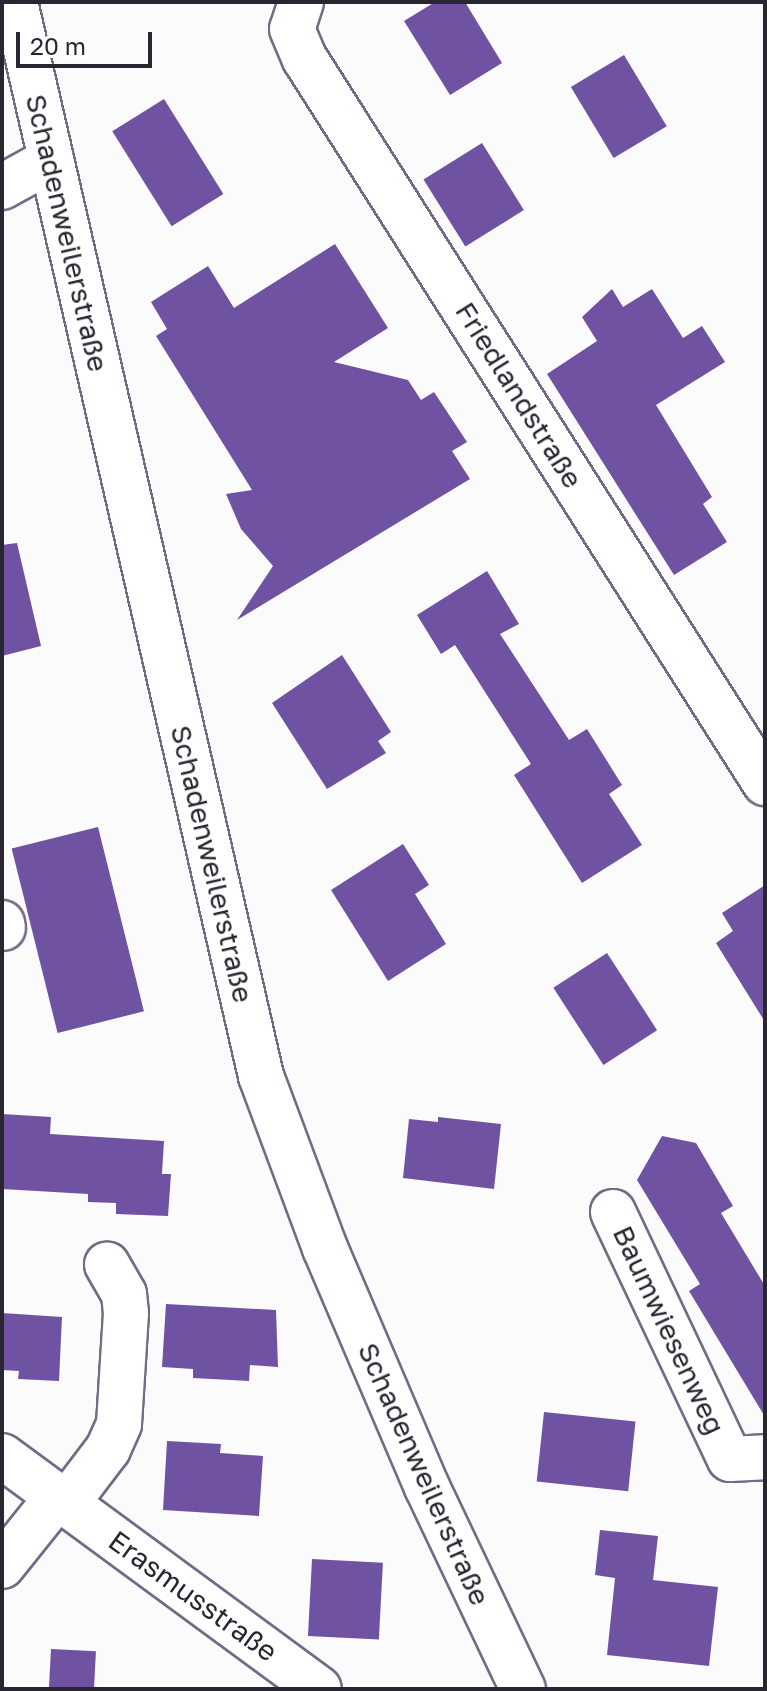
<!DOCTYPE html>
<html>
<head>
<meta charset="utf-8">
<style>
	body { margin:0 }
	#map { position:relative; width:767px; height:1691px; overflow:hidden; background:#fbfbfb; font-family:"Golos Text",sans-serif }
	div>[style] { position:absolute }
	.building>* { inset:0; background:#6f53a2; transform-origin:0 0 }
	.roads { filter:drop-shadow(2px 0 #736b85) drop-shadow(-2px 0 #736b85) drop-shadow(0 2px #736b85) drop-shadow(0 -2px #736b85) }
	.street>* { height:44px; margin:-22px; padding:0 22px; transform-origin:22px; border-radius:22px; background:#fff }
	.secondary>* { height:44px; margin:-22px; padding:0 22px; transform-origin:22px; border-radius:22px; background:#fff }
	span { translate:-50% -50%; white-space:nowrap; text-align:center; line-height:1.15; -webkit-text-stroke:8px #fff; paint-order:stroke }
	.street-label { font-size:28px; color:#2a2631 }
	.frame { position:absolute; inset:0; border:4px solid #2a2631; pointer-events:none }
	.scale { position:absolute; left:16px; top:32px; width:136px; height:36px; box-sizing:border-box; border:4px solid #2a2631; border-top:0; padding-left:10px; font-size:24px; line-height:28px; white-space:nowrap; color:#2a2631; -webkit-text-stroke:6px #fff; paint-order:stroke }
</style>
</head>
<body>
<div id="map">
	<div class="building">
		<div style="clip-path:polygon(435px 2px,465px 2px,502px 63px,450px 95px,404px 21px)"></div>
		<div style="left:624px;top:55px;width:83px;height:62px;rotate:59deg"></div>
		<div style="left:164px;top:99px;width:112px;height:61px;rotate:58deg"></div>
		<div style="left:482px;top:143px;width:79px;height:69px;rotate:58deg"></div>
		<div style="clip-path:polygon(335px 244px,388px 328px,334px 362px,408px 380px,421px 400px,434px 392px,467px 442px,452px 451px,470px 479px,237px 620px,273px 566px,241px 529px,226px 494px,252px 490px,156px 336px,167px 329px,151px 302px,208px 266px,234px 308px)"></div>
		<div style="clip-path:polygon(612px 289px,623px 307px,652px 289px,683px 338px,702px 326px,725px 362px,656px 405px,712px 497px,703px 504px,727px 542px,674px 575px,547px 374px,597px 341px,582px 317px)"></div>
		<div style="clip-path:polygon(17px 543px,41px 646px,2px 656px,2px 545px)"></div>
		<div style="clip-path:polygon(487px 571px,519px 624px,500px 634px,569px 740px,587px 729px,622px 785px,609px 794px,642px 845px,582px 883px,514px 775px,531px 764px,455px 645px,441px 654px,417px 615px)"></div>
		<div style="clip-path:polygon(342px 655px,391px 732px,378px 741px,386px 753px,327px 789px,272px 703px)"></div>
		<div style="left:98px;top:827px;width:190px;height:89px;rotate:76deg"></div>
		<div style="clip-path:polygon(403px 844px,429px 885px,415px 894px,446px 944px,388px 981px,331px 890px)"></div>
		<div style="clip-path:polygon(765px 885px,765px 1022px,716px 943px,733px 931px,722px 913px)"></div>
		<div style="left:607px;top:953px;width:92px;height:64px;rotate:57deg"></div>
		<div style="clip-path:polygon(2px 1114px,51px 1117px,50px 1134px,164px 1141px,162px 1174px,171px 1174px,168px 1216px,116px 1214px,116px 1203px,88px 1202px,88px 1194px,2px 1189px)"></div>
		<div style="clip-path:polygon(438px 1117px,501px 1124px,494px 1189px,403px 1178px,409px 1119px,438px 1122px)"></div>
		<div style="clip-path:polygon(662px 1136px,696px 1143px,733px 1206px,721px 1213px,765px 1286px,765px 1417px,689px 1291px,700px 1284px,637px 1180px)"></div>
		<div style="clip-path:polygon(166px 1304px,276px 1310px,278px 1367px,250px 1365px,249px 1381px,193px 1378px,193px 1369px,162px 1367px)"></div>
		<div style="clip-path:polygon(2px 1313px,62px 1317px,59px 1381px,18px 1379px,19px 1371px,2px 1370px)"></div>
		<div style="left:544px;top:1412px;width:92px;height:70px;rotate:6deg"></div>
		<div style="clip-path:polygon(167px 1441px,221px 1444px,220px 1453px,263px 1456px,259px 1516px,163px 1510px)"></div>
		<div style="clip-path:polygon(600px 1530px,658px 1536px,653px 1580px,718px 1587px,709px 1666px,607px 1655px,615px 1578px,595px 1575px)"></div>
		<div style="left:312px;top:1559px;width:71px;height:77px;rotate:3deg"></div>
		<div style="left:51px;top:1649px;width:45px;height:40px;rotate:3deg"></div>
	</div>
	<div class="roads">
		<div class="street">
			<div style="left:301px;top:2px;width:28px;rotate:108deg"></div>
			<div style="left:292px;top:29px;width:33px;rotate:67deg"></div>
			<div style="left:305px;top:59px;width:858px;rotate:57.57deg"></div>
			<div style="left:2px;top:187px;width:56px;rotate:-28.9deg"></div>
			<div style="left:2px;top:923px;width:5px;rotate:79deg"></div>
			<div style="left:613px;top:1212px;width:273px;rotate:64.7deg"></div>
			<div style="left:730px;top:1459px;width:35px;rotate:-3deg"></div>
			<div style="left:2px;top:1456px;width:393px;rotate:36.3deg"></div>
			<div style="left:67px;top:1503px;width:68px;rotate:-52.8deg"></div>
			<div style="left:108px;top:1449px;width:27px;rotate:-66deg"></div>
			<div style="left:119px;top:1424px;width:111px;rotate:-86.4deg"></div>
			<div style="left:126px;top:1313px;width:19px;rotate:-96deg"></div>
			<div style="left:124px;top:1294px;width:34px;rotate:-120deg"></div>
			<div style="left:2px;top:1566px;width:90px;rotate:-51.3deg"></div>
		</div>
		<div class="secondary">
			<div style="left:15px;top:2px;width:1102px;rotate:77.1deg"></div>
			<div style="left:261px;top:1076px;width:184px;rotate:69.6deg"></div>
			<div style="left:325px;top:1248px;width:260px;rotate:66.9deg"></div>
			<div style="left:427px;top:1487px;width:224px;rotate:64.6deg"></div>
		</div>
	</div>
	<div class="street-label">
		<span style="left:67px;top:233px;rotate:77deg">Schadenweilerstraße</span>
		<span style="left:519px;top:395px;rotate:58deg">Friedlandstraße</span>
		<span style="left:212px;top:864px;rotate:77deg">Schadenweilerstraße</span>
		<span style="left:669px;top:1330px;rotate:65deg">Baumwiesenweg</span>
		<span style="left:424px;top:1474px;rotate:66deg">Schadenweilerstraße</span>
		<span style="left:193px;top:1596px;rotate:36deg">Erasmusstraße</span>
	</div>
	<div class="frame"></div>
	<div class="scale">20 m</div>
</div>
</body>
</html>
